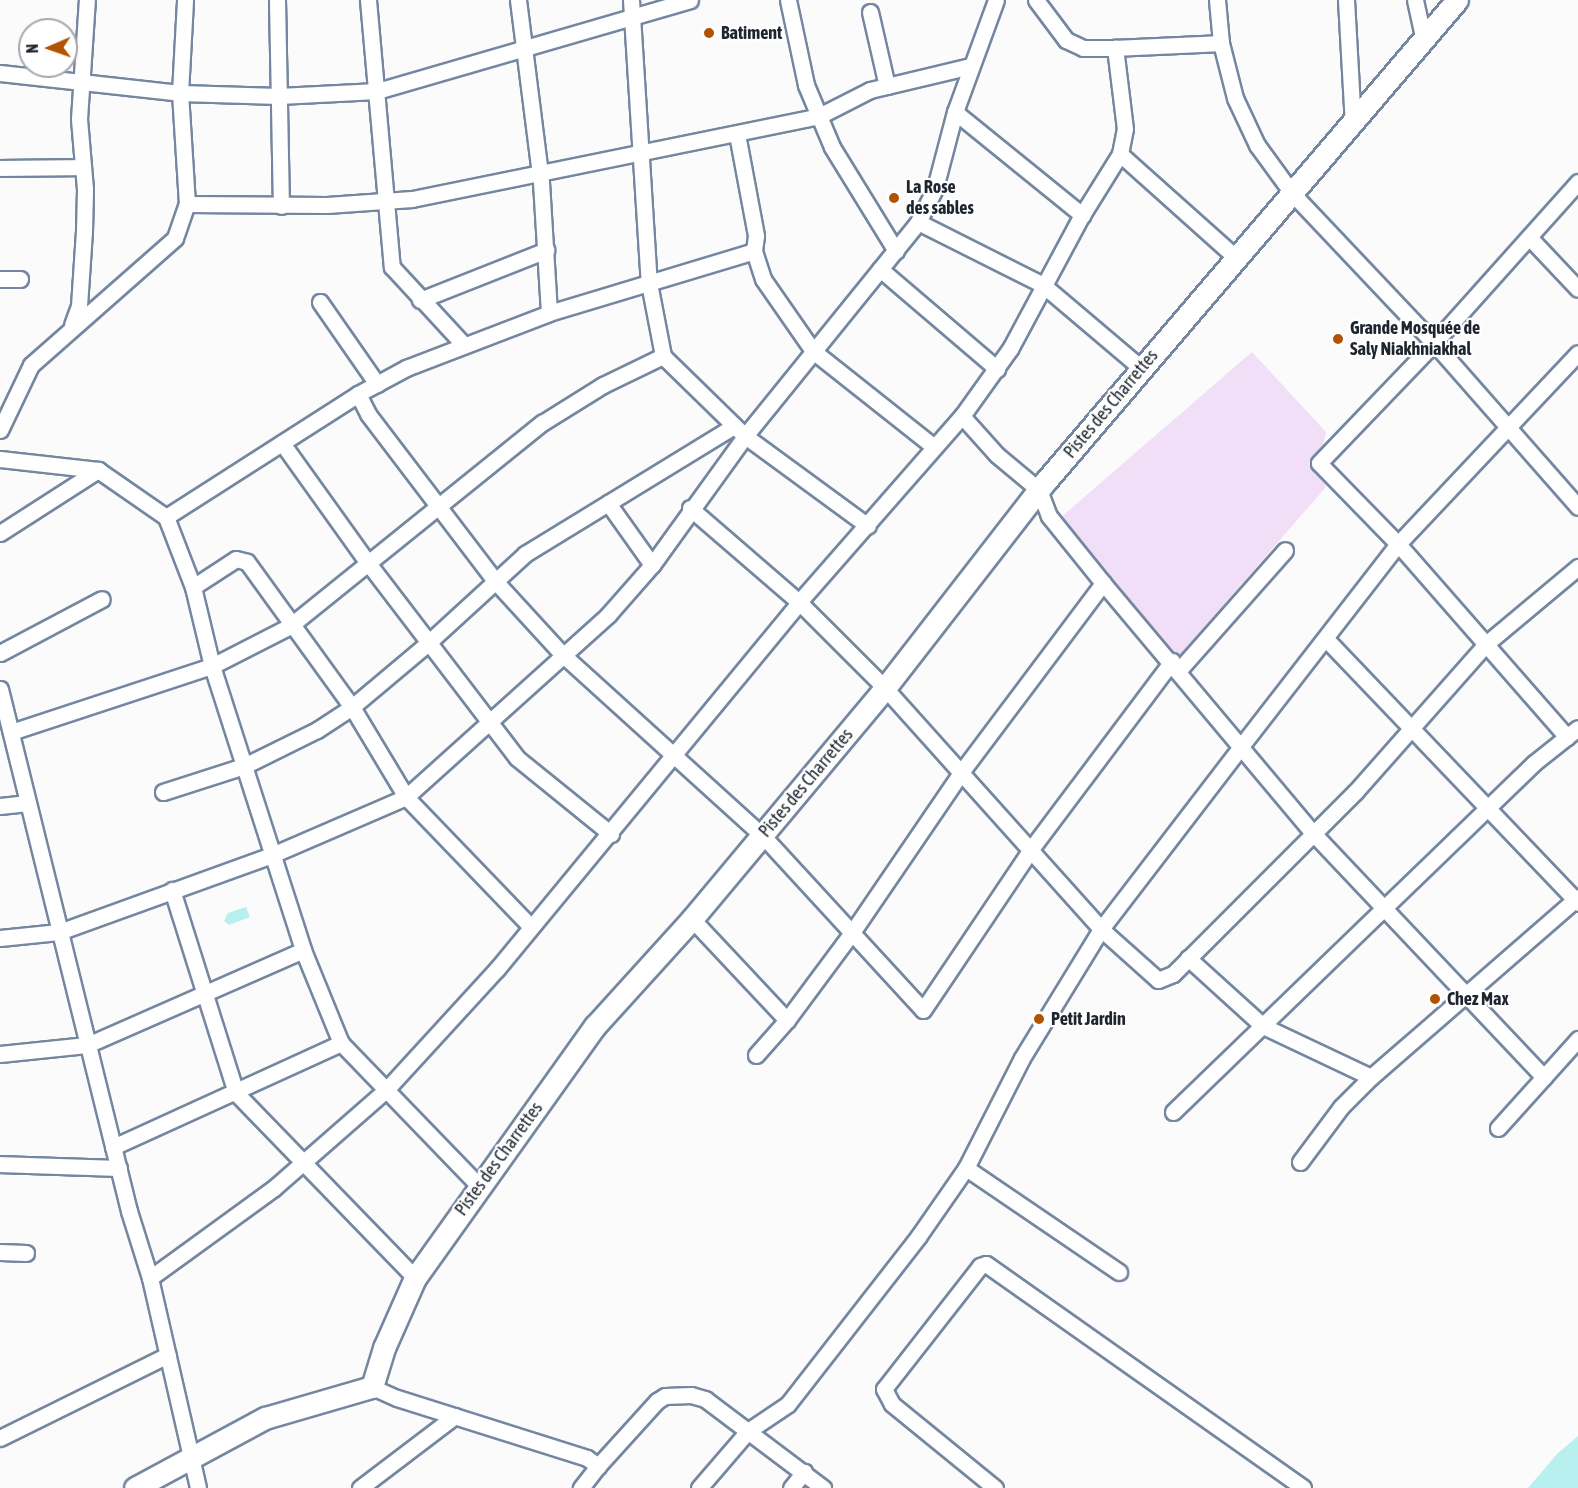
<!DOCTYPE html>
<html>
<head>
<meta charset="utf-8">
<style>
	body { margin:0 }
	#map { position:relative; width:1578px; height:1488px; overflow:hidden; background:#fbfbfb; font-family:"Asap Condensed",sans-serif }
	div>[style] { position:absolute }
	.green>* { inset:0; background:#f1def7 }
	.water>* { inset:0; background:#b8efef }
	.roads { filter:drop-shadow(2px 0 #7587a0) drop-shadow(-2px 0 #7587a0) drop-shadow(0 2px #7587a0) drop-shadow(0 -2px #7587a0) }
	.minor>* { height:15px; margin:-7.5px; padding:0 7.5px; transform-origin:7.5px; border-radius:7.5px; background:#fff }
	.secondary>* { height:21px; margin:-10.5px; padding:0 10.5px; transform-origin:10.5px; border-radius:10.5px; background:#fff }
	.dots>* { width:16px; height:16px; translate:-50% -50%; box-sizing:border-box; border:3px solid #fff; border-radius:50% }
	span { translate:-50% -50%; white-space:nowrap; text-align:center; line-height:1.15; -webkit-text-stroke:4.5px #fff; paint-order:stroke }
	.poi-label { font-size:18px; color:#1e252f; font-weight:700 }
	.left { translate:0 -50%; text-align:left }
	.street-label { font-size:18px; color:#1e252f }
	.north { position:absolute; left:18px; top:18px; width:60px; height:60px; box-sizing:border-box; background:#fff; border:2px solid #a5a8ac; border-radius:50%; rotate:268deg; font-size:16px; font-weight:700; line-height:24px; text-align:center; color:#1e252f }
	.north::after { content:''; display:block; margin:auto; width:21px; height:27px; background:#b15301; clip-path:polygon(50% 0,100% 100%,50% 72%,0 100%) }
</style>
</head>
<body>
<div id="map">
	<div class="green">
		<div style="clip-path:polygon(1252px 352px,1326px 432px,1319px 466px,1326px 487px,1178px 657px,1060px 518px)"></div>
	</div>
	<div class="water">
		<div style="clip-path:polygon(246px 907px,250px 917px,229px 925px,224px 921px,228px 913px)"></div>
		<div style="clip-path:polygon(1578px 1436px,1578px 1488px,1528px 1488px,1557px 1454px)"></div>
	</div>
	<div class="roads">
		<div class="minor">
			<div style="left:277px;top:0;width:206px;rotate:88.9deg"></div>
			<div style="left:368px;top:0;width:268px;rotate:84.9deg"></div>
			<div style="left:392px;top:267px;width:105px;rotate:47.3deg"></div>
			<div style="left:518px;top:0;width:183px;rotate:82.8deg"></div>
			<div style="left:541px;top:182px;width:131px;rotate:86.5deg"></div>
			<div style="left:631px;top:0;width:284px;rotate:86.4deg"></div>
			<div style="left:649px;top:283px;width:74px;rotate:79.1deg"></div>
			<div style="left:663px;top:356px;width:115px;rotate:44.3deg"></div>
			<div style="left:745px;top:436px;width:152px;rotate:36.2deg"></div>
			<div style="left:788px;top:0;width:87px;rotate:78deg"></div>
			<div style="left:806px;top:85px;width:67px;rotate:67.2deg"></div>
			<div style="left:832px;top:147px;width:122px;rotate:58.4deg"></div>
			<div style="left:1036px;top:0;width:50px;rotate:53.1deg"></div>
			<div style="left:1066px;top:40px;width:19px;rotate:25deg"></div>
			<div style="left:1083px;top:48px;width:32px"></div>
			<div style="left:1217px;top:0;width:43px;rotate:84.7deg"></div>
			<div style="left:1221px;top:43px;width:57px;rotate:75.7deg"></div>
			<div style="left:1235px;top:98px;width:52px;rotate:64.9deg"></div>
			<div style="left:1257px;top:145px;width:59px;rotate:53.9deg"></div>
			<div style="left:1292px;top:193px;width:207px;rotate:46.6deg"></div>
			<div style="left:1434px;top:343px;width:218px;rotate:48.7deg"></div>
			<div style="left:1346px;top:0;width:126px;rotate:86.8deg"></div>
			<div style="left:1415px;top:0;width:42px;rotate:77.6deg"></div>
			<div style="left:870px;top:12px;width:76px;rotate:77.1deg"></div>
			<div style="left:0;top:73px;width:181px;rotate:6.3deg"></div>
			<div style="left:180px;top:93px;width:99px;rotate:1.7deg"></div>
			<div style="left:279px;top:96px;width:98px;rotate:-2.9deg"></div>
			<div style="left:377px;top:91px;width:326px;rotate:-16.2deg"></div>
			<div style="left:955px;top:112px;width:164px;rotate:39deg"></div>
			<div style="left:737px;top:134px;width:104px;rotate:79.4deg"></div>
			<div style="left:756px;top:236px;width:15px;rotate:98deg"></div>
			<div style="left:754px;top:251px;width:29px;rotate:72deg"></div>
			<div style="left:763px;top:279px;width:88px;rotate:55.2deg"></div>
			<div style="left:813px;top:351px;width:154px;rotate:38.4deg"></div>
			<div style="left:1120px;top:154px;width:154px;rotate:41.8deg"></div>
			<div style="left:0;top:168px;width:83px;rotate:-0.7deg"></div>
			<div style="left:187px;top:204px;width:140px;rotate:0.4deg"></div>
			<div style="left:327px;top:205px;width:85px;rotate:-4deg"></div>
			<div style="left:412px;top:199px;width:415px;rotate:-11.5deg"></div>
			<div style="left:819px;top:116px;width:57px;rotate:-27deg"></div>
			<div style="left:870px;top:90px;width:104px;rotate:-13.4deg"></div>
			<div style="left:918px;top:222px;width:140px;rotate:26.7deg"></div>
			<div style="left:1043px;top:285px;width:130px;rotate:40.3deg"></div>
			<div style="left:1529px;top:237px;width:71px;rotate:46.7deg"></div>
			<div style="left:880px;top:269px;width:154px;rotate:40.5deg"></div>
			<div style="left:0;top:279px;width:20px"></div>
			<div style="left:420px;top:300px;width:136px;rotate:-21.6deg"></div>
			<div style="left:320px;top:302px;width:100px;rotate:55.2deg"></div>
			<div style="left:72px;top:325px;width:20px;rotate:-70deg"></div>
			<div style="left:79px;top:306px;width:75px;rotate:-86.2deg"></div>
			<div style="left:84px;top:231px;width:42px;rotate:-88.6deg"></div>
			<div style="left:85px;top:189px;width:70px;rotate:-94.9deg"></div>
			<div style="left:79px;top:119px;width:119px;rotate:-86.2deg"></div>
			<div style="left:358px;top:394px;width:22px;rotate:63deg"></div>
			<div style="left:368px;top:414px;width:211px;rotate:52.7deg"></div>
			<div style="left:496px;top:582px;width:98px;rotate:47.5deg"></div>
			<div style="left:562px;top:654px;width:271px;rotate:42.2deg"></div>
			<div style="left:763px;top:836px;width:236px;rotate:47.4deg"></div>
			<div style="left:923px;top:1010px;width:194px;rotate:-56.1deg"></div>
			<div style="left:1031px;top:849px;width:235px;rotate:-53.1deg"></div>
			<div style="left:962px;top:416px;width:52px;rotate:48.1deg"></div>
			<div style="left:997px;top:455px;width:55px;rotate:39.8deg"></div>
			<div style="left:1039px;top:490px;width:28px;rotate:69deg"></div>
			<div style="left:1049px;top:516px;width:86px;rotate:51.1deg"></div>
			<div style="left:1103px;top:583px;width:326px;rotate:50deg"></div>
			<div style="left:1313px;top:833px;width:336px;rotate:46.6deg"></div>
			<div style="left:0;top:430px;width:72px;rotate:-64.5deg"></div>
			<div style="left:31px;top:365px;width:192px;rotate:-41.4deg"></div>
			<div style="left:175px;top:238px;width:36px;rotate:-71deg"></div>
			<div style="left:187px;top:204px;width:111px;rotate:-93.6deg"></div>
			<div style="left:180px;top:93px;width:93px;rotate:-86.9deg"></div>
			<div style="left:282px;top:443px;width:148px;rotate:54.4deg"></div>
			<div style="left:368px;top:563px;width:245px;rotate:52.6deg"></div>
			<div style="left:517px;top:758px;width:121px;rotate:39deg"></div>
			<div style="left:0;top:459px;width:99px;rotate:6.4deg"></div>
			<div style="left:98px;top:470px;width:83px;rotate:34.7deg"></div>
			<div style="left:166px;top:517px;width:75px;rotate:68.9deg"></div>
			<div style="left:193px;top:587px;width:81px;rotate:76.5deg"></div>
			<div style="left:212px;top:666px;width:298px;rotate:72.2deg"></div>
			<div style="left:303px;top:950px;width:100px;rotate:67.8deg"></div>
			<div style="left:341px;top:1043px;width:199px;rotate:46deg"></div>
			<div style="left:608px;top:503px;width:76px;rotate:54.6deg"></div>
			<div style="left:690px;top:508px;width:144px;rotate:40.8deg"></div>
			<div style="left:799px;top:602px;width:122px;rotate:45deg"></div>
			<div style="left:885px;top:688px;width:324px;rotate:48.1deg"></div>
			<div style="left:1101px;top:929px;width:76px;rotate:41.8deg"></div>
			<div style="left:1158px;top:980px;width:16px;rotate:-22deg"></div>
			<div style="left:1173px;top:974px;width:259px;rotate:-45deg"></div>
			<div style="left:1356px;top:791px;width:198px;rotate:-48.5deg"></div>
			<div style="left:1487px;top:643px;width:119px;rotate:-39.9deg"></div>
			<div style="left:166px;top:517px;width:228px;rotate:-32.6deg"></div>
			<div style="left:358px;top:394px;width:55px;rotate:-28.4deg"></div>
			<div style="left:406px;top:368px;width:153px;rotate:-21deg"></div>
			<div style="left:549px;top:313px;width:214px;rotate:-16.8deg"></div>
			<div style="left:0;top:533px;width:117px;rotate:-32.7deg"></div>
			<div style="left:193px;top:587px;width:51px;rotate:-33.1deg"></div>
			<div style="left:236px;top:559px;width:11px;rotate:15deg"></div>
			<div style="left:247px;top:562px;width:179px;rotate:54.1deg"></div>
			<div style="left:352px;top:707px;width:105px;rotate:59deg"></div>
			<div style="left:406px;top:797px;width:180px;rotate:46.1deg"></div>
			<div style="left:1326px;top:639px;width:365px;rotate:46.3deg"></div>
			<div style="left:0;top:653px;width:115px;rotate:-27.9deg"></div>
			<div style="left:1179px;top:670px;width:160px;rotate:-48.5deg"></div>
			<div style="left:0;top:689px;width:538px;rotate:76.12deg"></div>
			<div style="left:129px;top:1211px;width:70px;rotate:72.6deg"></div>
			<div style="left:150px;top:1278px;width:215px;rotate:77.1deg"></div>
			<div style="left:11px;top:732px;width:212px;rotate:-18.2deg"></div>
			<div style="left:212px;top:666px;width:88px;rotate:-27.1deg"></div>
			<div style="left:290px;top:626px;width:324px;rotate:-38.9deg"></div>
			<div style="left:542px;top:423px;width:72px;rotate:-31.9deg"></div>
			<div style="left:603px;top:385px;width:67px;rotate:-25.8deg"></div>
			<div style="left:1567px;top:737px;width:257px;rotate:-131.2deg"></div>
			<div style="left:1398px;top:544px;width:113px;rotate:-134.3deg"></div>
			<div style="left:1319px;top:463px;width:166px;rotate:-46.2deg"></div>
			<div style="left:1434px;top:343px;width:216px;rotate:-48.2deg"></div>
			<div style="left:163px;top:792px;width:85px;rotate:-17.8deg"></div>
			<div style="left:244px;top:766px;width:81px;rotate:-26.3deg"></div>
			<div style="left:317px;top:730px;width:42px;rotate:-33.3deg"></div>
			<div style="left:352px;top:707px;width:99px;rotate:-40.1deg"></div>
			<div style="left:428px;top:643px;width:132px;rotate:-42.5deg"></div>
			<div style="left:525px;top:554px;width:245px;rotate:-31.5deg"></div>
			<div style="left:0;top:806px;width:28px;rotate:-6deg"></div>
			<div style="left:172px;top:890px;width:213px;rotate:72.5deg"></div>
			<div style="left:236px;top:1093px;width:257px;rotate:45.9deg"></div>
			<div style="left:692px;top:919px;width:139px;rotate:46.8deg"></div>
			<div style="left:0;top:938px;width:59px;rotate:-5.8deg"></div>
			<div style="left:59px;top:932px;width:226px;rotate:-19.9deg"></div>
			<div style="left:272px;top:855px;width:146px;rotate:-23.4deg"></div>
			<div style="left:406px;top:797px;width:272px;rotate:-42deg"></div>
			<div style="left:608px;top:615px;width:67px;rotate:-48.7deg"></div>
			<div style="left:652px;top:565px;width:159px;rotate:-54.2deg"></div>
			<div style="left:745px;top:436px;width:275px;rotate:-51deg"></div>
			<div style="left:918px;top:222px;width:38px;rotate:-63deg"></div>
			<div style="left:935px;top:188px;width:79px;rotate:-75.3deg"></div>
			<div style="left:955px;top:112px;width:119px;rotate:-69.9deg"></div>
			<div style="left:1188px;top:958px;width:101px;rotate:42.2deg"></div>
			<div style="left:1263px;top:1026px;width:119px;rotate:25.3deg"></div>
			<div style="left:0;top:1054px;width:87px;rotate:-5.9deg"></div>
			<div style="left:87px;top:1045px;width:236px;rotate:-23.7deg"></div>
			<div style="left:756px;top:1055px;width:47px;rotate:-48.5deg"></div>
			<div style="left:787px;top:1020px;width:111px;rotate:-53.4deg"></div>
			<div style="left:853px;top:931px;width:194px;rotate:-55.7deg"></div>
			<div style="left:962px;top:771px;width:235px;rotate:-53.1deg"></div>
			<div style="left:1173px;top:1112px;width:502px;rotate:-44.03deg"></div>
			<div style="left:1534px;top:763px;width:56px;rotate:-38.5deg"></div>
			<div style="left:1498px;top:1128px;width:120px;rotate:-48deg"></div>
			<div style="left:113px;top:1147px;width:251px;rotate:-24.5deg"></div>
			<div style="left:1300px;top:1162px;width:69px;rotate:-53.3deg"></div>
			<div style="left:1341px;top:1107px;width:42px;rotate:-45deg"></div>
			<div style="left:1371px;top:1077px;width:274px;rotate:-41deg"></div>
			<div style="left:0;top:1164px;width:119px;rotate:1.9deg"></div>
			<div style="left:966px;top:1168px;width:185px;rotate:34.2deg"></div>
			<div style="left:0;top:1252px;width:26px;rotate:2deg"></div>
			<div style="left:150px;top:1278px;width:153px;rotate:-36deg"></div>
			<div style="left:274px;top:1188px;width:149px;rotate:-41.2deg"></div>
			<div style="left:386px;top:1090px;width:164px;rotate:-47.5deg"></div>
			<div style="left:497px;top:969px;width:475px;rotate:-50.5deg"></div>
			<div style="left:799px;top:602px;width:247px;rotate:-48.8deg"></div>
			<div style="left:962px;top:416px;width:82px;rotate:-54.4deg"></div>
			<div style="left:1010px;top:349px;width:152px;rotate:-61.8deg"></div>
			<div style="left:1082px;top:215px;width:72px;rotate:-58.1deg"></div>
			<div style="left:1120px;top:154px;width:25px;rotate:-79deg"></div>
			<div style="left:1125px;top:129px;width:82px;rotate:-97deg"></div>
			<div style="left:1115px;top:48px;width:106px;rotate:-2.7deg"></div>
			<div style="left:372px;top:1387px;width:27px;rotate:24deg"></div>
			<div style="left:397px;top:1398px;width:199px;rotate:17.5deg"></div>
			<div style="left:587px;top:1458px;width:14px;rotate:36deg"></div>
			<div style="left:598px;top:1466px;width:28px;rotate:128deg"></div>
			<div style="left:0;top:1438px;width:187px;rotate:-26.3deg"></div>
			<div style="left:598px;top:1466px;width:88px;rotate:-47.8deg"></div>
			<div style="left:657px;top:1401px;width:9px;rotate:-32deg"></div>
			<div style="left:665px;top:1396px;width:26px;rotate:-2deg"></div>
			<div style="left:691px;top:1395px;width:15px;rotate:16deg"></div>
			<div style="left:705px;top:1399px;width:148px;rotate:37deg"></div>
			<div style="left:360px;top:1488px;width:119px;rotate:-37.2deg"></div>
			<div style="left:699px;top:1488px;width:75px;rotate:-49.3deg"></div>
			<div style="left:748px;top:1431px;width:48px;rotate:-34deg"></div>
			<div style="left:788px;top:1404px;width:212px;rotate:-52.1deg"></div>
			<div style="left:918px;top:1237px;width:84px;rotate:-55.2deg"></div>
			<div style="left:966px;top:1168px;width:123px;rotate:-63deg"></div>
			<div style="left:1022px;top:1058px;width:151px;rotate:-58.5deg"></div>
			<div style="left:1101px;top:929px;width:232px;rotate:-52.5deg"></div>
			<div style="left:1242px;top:745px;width:254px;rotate:-52.2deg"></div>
			<div style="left:1398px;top:544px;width:262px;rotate:-46.7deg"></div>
			<div style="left:791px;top:1488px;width:21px;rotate:-51deg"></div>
			<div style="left:995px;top:1488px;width:133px;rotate:-140.8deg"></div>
			<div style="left:892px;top:1404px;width:17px;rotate:-118deg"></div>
			<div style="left:884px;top:1389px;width:156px;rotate:-52deg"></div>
			<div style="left:980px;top:1266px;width:6px;rotate:-18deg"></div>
			<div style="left:986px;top:1264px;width:388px;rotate:35.2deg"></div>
		</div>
		<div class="secondary">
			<div style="left:135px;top:1488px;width:148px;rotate:-28.3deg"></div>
			<div style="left:265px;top:1418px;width:111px;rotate:-16.2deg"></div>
			<div style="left:372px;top:1387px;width:41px;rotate:-72.9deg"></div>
			<div style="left:384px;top:1348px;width:77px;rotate:-66.1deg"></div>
			<div style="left:415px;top:1278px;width:310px;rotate:-54.5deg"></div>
			<div style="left:595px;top:1026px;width:144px;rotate:-47.8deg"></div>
			<div style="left:692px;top:919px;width:301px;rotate:-50.1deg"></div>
			<div style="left:885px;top:688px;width:261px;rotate:-52.2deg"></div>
			<div style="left:1045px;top:482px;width:634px;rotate:-49.48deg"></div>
		</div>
	</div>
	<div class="dots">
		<div style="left:709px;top:33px;background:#b15301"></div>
		<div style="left:894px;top:198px;background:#b15301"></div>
		<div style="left:1338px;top:339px;background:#b15301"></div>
		<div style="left:1435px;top:999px;background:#b15301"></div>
		<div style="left:1039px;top:1019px;background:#b15301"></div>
	</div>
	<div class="poi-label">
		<span class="left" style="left:721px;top:33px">Batiment</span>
		<span class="left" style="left:906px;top:198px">La Rose<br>des sables</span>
		<span class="left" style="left:1350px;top:339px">Grande Mosquée de<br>Saly Niakhniakhal</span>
		<span class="left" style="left:1447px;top:999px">Chez Max</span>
		<span class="left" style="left:1051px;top:1019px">Petit Jardin</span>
	</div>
	<div class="street-label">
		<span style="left:1111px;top:404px;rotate:-50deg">Pistes des Charrettes</span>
		<span style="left:806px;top:783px;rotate:-50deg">Pistes des Charrettes</span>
		<span style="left:499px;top:1159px;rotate:-54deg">Pistes des Charrettes</span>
	</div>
	<div class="north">N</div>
</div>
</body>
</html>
